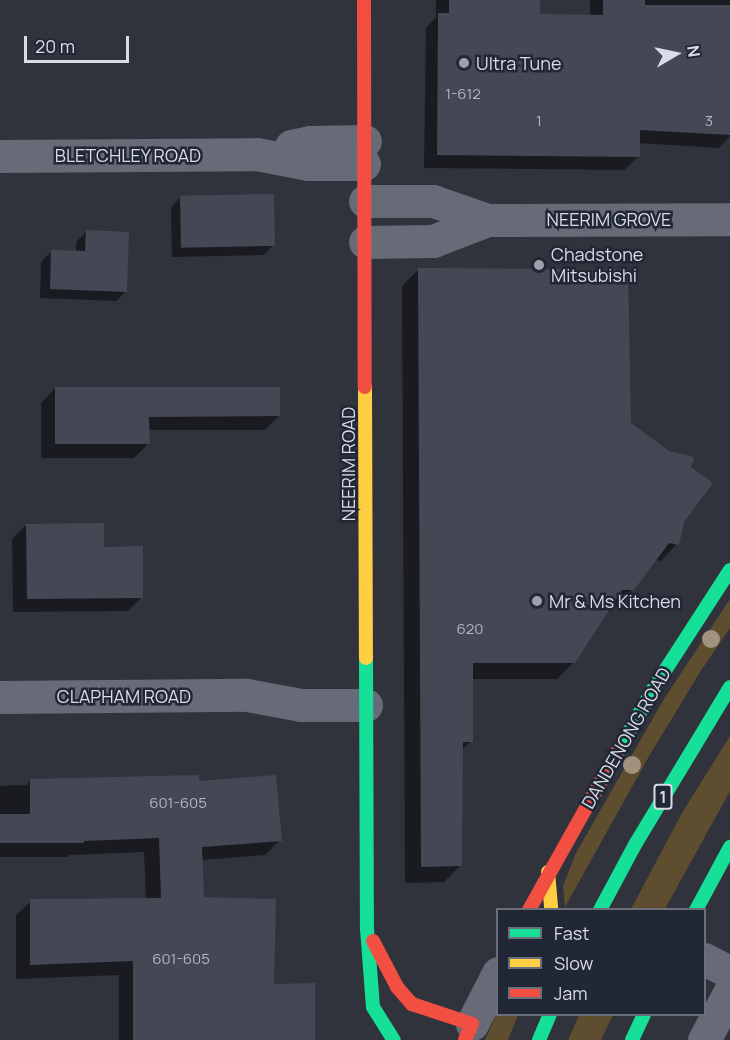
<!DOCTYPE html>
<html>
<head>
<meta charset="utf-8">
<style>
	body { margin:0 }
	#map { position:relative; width:730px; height:1040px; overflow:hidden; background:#30333c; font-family:Manrope,sans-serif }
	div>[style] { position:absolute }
	.green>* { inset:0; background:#5f4d2f }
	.shadow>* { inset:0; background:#0007 }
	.building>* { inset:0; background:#444855; transform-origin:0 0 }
	.street>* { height:33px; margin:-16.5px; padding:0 16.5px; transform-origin:16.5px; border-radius:16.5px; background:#676b78 }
	.fast>* { height:14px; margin:-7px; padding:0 7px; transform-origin:7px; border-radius:7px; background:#16e098 }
	.slow>* { height:14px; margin:-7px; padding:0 7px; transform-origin:7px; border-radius:7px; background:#ffcf43 }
	.jam>* { height:14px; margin:-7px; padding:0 7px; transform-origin:7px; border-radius:7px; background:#f24e42 }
	.trees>* { width:18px; height:18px; margin:-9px; border-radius:50%; background:#a0927c }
	.dots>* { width:16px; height:16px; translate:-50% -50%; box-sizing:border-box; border:3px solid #222736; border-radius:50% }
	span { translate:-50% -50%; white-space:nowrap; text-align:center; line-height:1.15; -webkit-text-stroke:5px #222736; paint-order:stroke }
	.number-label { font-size:15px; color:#b3b7c2 }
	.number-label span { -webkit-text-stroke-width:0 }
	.shield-label span { padding:2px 4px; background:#222736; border:2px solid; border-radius:4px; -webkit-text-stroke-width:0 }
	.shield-label { font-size:16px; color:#d8dce6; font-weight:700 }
	.poi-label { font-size:18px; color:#d8dce6 }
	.left { translate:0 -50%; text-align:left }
	.street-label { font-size:18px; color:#d8dce6 }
	.legend { position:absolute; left:496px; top:908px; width:210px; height:108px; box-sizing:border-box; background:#222736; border:2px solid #6b6f7c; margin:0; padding:8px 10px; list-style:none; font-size:18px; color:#d8dce6 }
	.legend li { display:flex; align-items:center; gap:12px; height:30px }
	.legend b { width:30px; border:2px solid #6b6f7c }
	.north { position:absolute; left:646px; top:24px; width:60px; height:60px; -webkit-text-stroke:4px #222736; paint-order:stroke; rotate:81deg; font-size:16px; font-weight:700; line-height:24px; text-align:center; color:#d8dce6 }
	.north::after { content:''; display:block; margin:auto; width:21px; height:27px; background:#d8dce6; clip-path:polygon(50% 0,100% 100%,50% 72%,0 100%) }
	.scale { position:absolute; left:24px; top:36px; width:105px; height:27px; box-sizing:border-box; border:3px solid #d8dce6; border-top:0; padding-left:8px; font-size:18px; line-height:21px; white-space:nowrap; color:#d8dce6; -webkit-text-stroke:4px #222736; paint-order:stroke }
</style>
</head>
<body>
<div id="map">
	<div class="green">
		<div style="clip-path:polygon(730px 599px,730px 628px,700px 672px,648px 758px,565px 907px,563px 886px,576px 853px,664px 699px)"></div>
		<div style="clip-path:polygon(730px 736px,730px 791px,665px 909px,631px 909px,682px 813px)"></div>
		<div style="clip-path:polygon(497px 1013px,518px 1015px,508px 1040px,485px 1040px)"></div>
		<div style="clip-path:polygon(579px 1015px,579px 1014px,613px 1015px,601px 1040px,568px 1040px)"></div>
	</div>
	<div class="shadow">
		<div style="clip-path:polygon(436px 0,538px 0,538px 16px,590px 16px,590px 0,730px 0,730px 136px,719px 148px,638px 143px,638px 156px,625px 170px,424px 168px,426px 28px,436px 17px)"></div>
		<div style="clip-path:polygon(181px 197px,273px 245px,264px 255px,172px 257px,171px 207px)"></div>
		<div style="clip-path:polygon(86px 232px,126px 291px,116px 301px,40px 298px,41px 262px,51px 252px,76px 253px,76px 242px)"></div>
		<div style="clip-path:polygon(419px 269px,630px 424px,683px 522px,677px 544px,661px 561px,655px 560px,633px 589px,616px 606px,610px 606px,574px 662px,557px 679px,472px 679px,471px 741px,461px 751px,461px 865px,444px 882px,405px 883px,402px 286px)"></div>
		<div style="clip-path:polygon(55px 388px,279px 416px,265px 430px,148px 430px,148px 444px,134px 458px,41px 458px,41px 403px)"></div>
		<div style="clip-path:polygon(26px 525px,103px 548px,142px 597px,128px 611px,13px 612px,12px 539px)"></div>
		<div style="clip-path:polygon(30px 780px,198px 783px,280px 840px,265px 855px,201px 860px,203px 898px,314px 1040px,119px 1040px,119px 975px,16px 979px,16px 915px,31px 901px,146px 900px,144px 852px,70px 855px,68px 857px,0 857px,0 786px,26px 785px)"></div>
	</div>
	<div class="building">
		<div style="clip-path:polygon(449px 0,540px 0,540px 14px,603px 15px,603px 0,645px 0,645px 5px,730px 5px,730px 135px,640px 130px,640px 157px,437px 155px,438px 13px,449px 13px)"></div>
		<div style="left:274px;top:194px;width:52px;height:94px;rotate:89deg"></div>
		<div style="clip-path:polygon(86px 230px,129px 232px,127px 292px,50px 289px,51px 250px,85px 251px)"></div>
		<div style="clip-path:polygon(418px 268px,628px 269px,631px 423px,669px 451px,694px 457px,691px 467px,713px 483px,684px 522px,679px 545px,669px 543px,634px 590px,622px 590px,575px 663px,473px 663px,473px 742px,463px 742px,462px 866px,421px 867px)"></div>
		<div style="clip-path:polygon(55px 387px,280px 387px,280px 416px,149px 417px,150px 444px,55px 444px)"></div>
		<div style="clip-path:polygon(104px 523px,104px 547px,143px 546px,143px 598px,27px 599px,26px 524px)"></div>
		<div style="clip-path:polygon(199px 775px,199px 781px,276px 775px,282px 841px,202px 847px,204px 897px,276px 899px,274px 984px,315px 983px,315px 1040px,133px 1040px,133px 961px,30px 965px,30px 899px,161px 898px,159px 838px,84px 841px,84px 843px,0 843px,0 814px,30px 814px,30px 779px)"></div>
	</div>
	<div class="street">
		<div style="left:291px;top:146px;width:19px;rotate:-12deg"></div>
		<div style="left:310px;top:142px;width:55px;rotate:-1deg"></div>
		<div style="left:0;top:156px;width:257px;rotate:-0.4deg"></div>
		<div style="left:257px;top:154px;width:52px;rotate:11.1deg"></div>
		<div style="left:308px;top:164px;width:56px"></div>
		<div style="left:365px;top:201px;width:68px"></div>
		<div style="left:433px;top:201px;width:58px;rotate:19.1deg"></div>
		<div style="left:488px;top:220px;width:242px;rotate:-0.2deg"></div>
		<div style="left:365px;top:242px;width:68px;rotate:-0.8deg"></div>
		<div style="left:433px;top:241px;width:59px;rotate:-20.9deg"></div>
		<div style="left:0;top:697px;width:247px;rotate:-0.5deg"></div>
		<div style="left:247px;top:695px;width:55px;rotate:10.5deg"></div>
		<div style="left:301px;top:705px;width:65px"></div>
		<div style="left:704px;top:959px;width:29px;rotate:27deg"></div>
		<div style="left:472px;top:1024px;width:57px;rotate:-63deg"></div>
		<div style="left:704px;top:1040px;width:55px;rotate:-62deg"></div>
	</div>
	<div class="fast">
		<div style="left:366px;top:658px;width:271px;rotate:89.8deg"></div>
		<div style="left:367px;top:929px;width:78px;rotate:85.6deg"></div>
		<div style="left:373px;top:1007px;width:39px;rotate:58deg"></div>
		<div style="left:618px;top:751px;width:75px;rotate:-60.4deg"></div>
		<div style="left:655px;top:686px;width:138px;rotate:-57.1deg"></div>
		<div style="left:600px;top:910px;width:76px;rotate:-61.8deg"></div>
		<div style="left:636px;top:843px;width:182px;rotate:-58.9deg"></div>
		<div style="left:696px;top:910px;width:72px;rotate:-61.6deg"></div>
		<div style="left:539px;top:1040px;width:28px;rotate:-67deg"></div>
		<div style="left:632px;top:1040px;width:29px;rotate:-65deg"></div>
	</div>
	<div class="slow">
		<div style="left:365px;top:387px;width:271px;rotate:89.8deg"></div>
		<div style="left:548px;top:872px;width:38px;rotate:85deg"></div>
	</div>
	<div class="jam">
		<div style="left:364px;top:0;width:387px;rotate:89.9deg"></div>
		<div style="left:529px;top:910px;width:182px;rotate:-60.8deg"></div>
		<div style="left:373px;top:941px;width:52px;rotate:62.4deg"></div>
		<div style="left:397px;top:987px;width:23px;rotate:49deg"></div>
		<div style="left:412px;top:1004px;width:63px;rotate:18.4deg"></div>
		<div style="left:472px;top:1024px;width:17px;rotate:114deg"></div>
	</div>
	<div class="trees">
		<div style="left:711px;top:639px"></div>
		<div style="left:632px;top:765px"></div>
	</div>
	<div class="dots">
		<div style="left:464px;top:63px;background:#9da1aa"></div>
		<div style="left:539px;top:265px;background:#9da1aa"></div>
		<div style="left:537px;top:601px;background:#9da1aa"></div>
	</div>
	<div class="number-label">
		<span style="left:463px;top:94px">1-612</span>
		<span style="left:539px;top:121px">1</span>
		<span style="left:709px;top:121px">3</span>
		<span style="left:470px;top:629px">620</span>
		<span style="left:178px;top:803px">601-605</span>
		<span style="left:181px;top:959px">601-605</span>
	</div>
	<div class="shield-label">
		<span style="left:663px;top:797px">1</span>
	</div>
	<div class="poi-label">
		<span class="left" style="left:476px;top:63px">Ultra Tune</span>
		<span class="left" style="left:551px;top:265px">Chadstone<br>Mitsubishi</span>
		<span class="left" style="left:549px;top:601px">Mr &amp; Ms Kitchen</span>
	</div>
	<div class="street-label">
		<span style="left:128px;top:155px">BLETCHLEY ROAD</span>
		<span style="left:609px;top:219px">NEERIM GROVE</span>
		<span style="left:348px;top:464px;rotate:-90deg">NEERIM ROAD</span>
		<span style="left:124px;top:696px">CLAPHAM ROAD</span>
		<span style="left:626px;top:738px;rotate:-60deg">DANDENONG ROAD</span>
	</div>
	<ul class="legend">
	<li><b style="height:8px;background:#16e098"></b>Fast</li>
	<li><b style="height:8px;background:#ffcf43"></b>Slow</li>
	<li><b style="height:8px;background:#f24e42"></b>Jam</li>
	</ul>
	<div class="north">N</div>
	<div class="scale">20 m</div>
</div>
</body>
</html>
